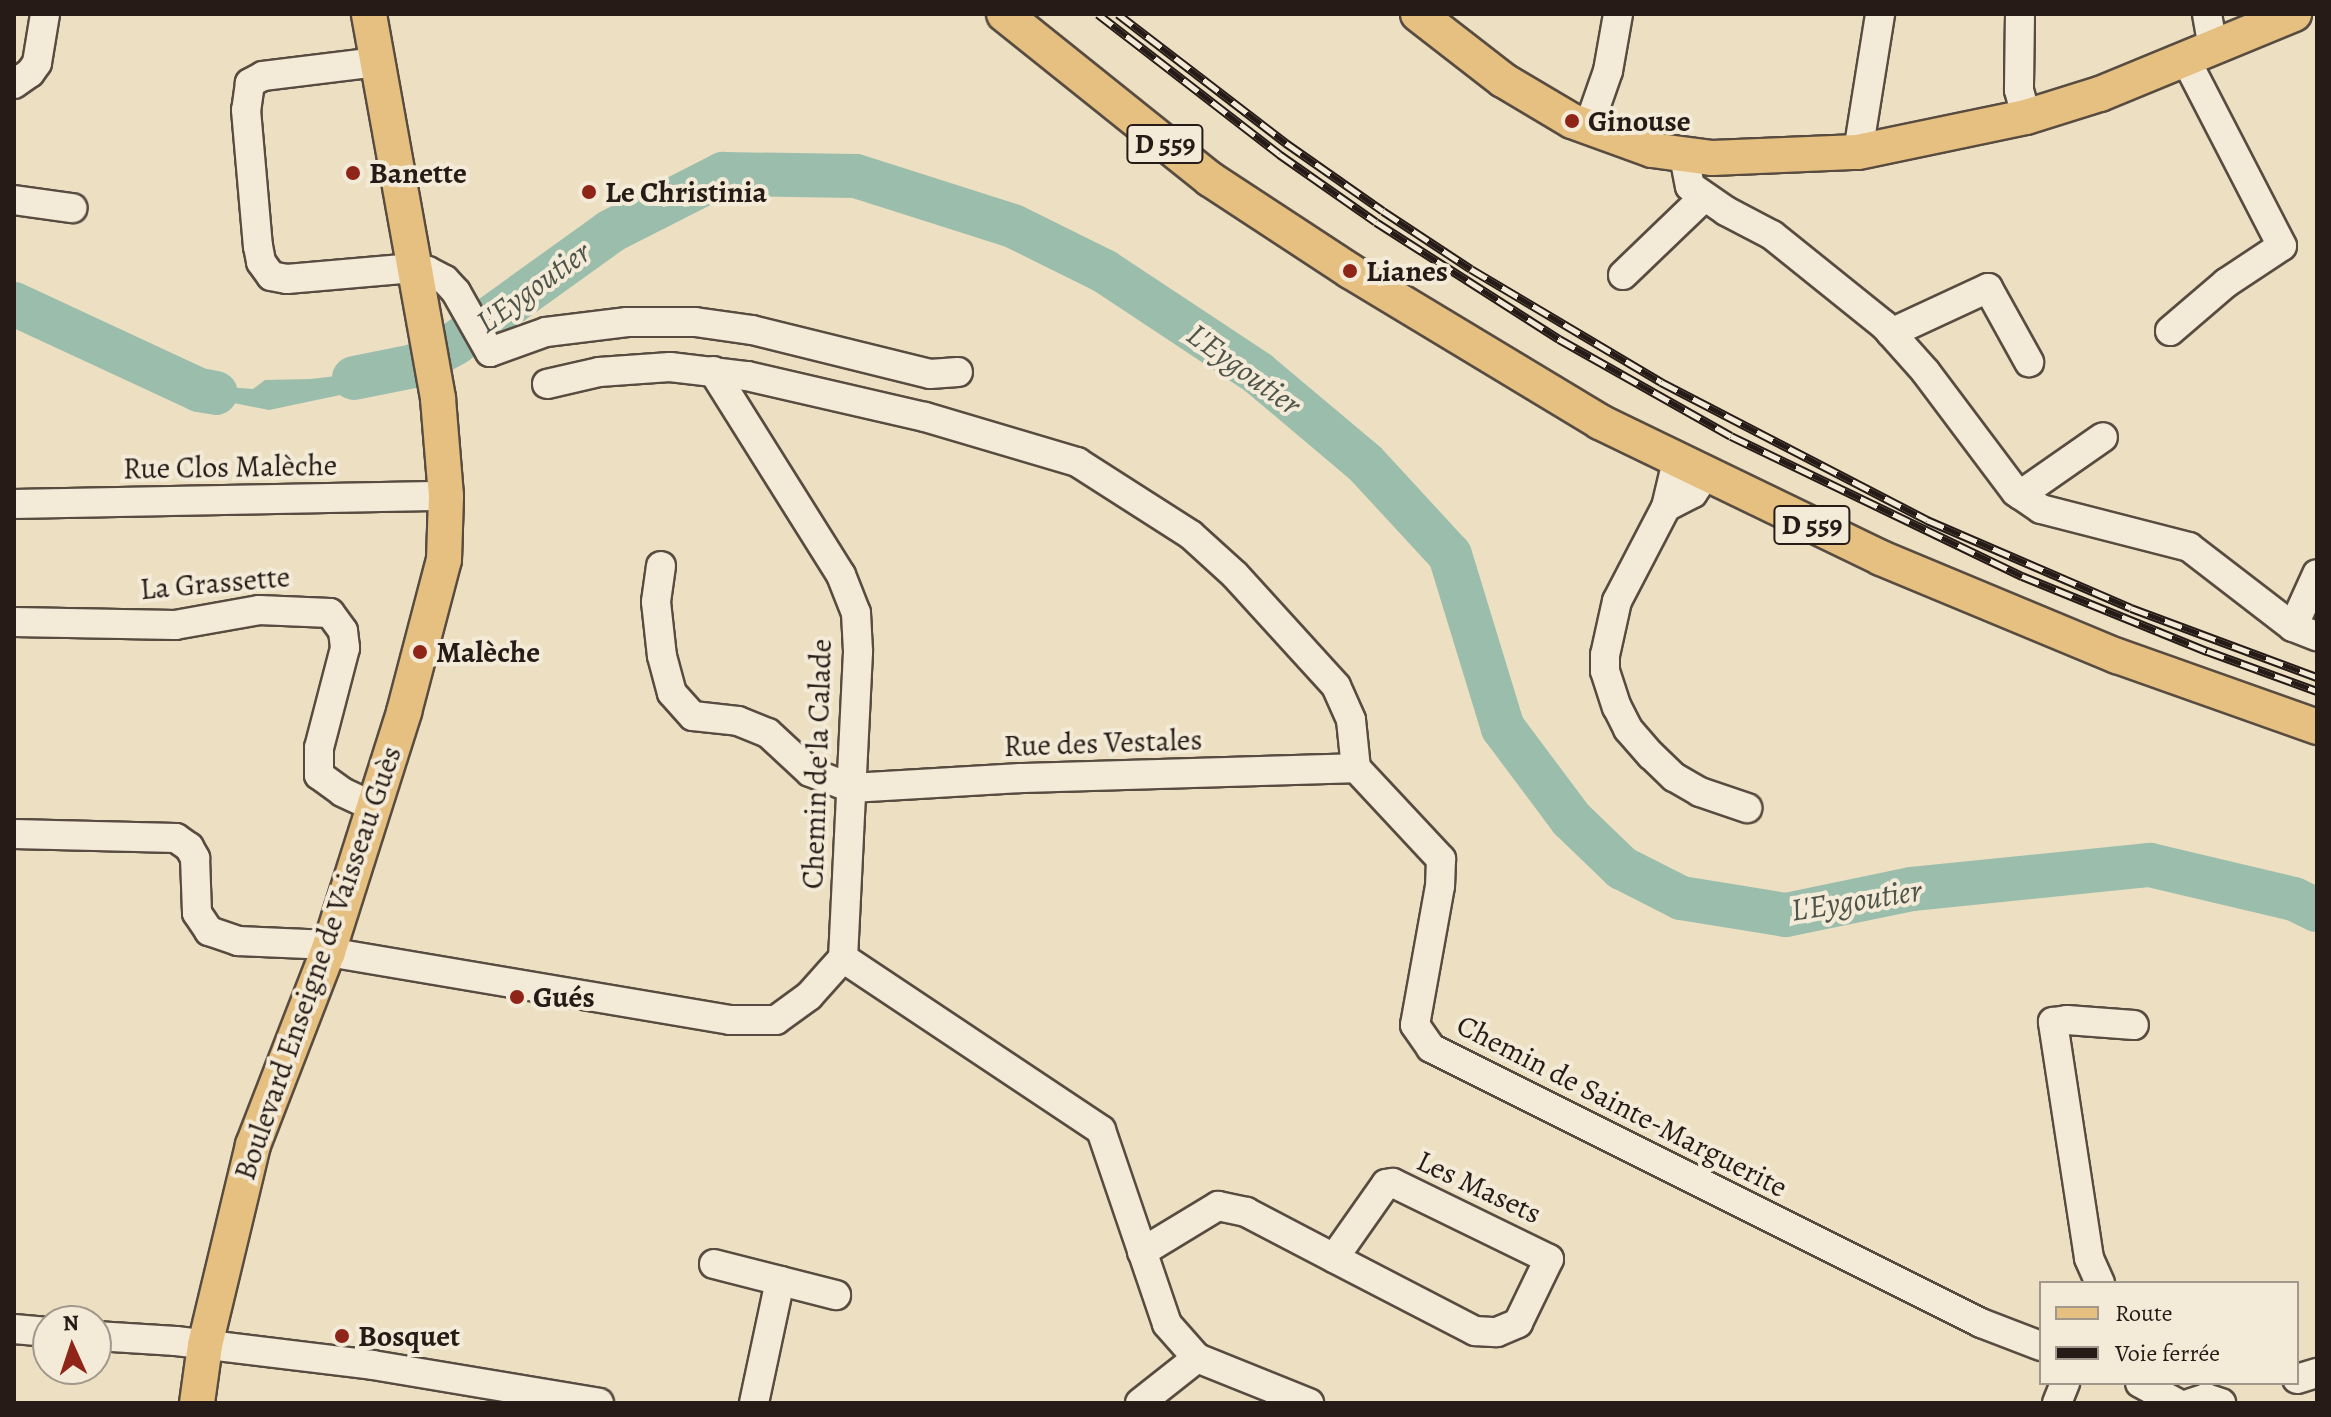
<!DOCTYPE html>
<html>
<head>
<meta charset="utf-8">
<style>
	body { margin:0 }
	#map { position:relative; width:2331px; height:1417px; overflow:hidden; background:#ecdfc2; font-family:Alegreya,serif }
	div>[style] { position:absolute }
	.water>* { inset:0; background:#9abdac }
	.river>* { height:44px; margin:-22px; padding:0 22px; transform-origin:22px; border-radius:22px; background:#9abdac }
	.roads { filter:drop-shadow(2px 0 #584c41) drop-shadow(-2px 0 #584c41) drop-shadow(0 2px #584c41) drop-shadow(0 -2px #584c41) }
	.minor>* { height:28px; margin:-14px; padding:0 14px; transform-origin:14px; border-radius:14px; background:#f3ead7 }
	.major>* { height:34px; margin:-17px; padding:0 17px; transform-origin:17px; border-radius:17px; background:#e6c081 }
	.rail>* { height:9px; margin-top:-4.5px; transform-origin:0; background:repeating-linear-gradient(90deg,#f3ead7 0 18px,#261b16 0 36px); box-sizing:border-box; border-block:2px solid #261b16 }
	.dots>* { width:22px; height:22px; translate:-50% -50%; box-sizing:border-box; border:4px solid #f3ead7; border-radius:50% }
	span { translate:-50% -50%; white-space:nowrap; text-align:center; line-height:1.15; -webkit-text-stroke:8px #f3ead7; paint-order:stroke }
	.shield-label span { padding:2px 6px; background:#f3ead7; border:2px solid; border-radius:6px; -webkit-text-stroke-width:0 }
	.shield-label { font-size:28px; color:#261b16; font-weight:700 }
	.poi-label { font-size:30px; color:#261b16; font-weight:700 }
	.left { translate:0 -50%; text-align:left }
	.street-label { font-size:30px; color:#261b16 }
	.water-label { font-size:32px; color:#4f544a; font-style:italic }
	.frame { position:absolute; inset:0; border:16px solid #261b16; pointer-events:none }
	.legend { position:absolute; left:2039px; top:1281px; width:260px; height:104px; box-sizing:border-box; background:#f3ead7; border:2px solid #a1978a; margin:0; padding:10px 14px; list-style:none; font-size:24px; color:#261b16 }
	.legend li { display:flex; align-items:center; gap:16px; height:40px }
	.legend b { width:40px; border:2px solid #a1978a }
	.north { position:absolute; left:32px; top:1305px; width:80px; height:80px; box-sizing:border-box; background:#f3ead7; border:2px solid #a1978a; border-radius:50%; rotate:357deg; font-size:22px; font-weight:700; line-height:32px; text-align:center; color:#261b16 }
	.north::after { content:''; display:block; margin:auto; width:28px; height:36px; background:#8f2418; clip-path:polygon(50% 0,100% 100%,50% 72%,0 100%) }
</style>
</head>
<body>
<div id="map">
	<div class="water">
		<div style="clip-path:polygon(14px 292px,67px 316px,155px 371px,199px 385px,253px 389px,265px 380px,311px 379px,353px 374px,378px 367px,411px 349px,416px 379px,269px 410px,155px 387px,127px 375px,64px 335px,14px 311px)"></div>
	</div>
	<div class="river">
		<div style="left:14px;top:304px;width:204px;rotate:24.9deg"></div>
		<div style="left:199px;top:390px;width:17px;rotate:10deg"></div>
		<div style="left:354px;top:378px;width:61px;rotate:-11.3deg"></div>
		<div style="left:414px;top:366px;width:46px;rotate:-28.8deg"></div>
		<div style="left:454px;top:344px;width:193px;rotate:-35.7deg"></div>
		<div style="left:611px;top:231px;width:126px;rotate:-27deg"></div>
		<div style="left:723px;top:174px;width:133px;rotate:0.9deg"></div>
		<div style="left:856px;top:176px;width:165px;rotate:17.7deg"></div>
		<div style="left:1013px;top:226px;width:102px;rotate:26.3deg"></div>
		<div style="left:1104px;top:271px;width:185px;rotate:33.5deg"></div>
		<div style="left:1258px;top:373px;width:140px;rotate:40.1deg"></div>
		<div style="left:1365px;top:463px;width:125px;rotate:47.3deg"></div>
		<div style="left:1450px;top:555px;width:181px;rotate:73deg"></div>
		<div style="left:1503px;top:728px;width:114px;rotate:53.2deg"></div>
		<div style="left:1571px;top:819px;width:71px;rotate:43.9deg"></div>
		<div style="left:1622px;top:868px;width:66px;rotate:27deg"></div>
		<div style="left:1681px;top:898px;width:106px;rotate:9.2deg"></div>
		<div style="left:1786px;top:915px;width:129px;rotate:-11.7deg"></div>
		<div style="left:1912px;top:889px;width:239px;rotate:-5.8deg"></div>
		<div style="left:2150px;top:865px;width:148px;rotate:13.3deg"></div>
		<div style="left:2294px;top:899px;width:25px;rotate:26deg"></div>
	</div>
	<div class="roads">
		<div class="minor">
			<div style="left:2020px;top:14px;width:76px;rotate:90.8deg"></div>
			<div style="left:2019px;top:90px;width:28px;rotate:75deg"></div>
			<div style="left:2207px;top:14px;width:35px;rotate:80deg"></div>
			<div style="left:377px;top:62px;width:115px;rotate:173deg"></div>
			<div style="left:263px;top:76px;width:15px;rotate:152deg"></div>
			<div style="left:250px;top:83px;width:27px;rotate:98deg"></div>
			<div style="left:246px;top:110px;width:137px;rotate:85deg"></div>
			<div style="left:258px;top:246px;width:16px;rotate:79deg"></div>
			<div style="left:261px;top:262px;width:17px;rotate:54deg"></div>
			<div style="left:271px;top:276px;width:16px;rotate:11deg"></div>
			<div style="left:287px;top:279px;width:127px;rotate:-5deg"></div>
			<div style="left:414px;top:268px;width:14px;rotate:12deg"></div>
			<div style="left:428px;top:271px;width:19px;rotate:28deg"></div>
			<div style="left:445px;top:280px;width:16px;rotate:47deg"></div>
			<div style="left:456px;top:292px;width:69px;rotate:60.5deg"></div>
			<div style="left:490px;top:352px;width:59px;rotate:-19.7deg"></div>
			<div style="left:546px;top:332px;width:82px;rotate:-7deg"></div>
			<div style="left:627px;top:322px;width:68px"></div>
			<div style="left:695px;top:322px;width:58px;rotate:8deg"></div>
			<div style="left:752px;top:330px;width:183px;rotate:13.9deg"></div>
			<div style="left:930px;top:374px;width:28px;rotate:-4deg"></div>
			<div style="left:14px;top:84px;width:19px;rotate:-35deg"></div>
			<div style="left:30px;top:73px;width:12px;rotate:-55deg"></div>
			<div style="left:37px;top:63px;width:50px;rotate:-80.7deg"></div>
			<div style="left:1588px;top:128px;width:60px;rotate:-70.7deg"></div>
			<div style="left:1608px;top:71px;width:58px;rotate:-80deg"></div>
			<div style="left:1858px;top:152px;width:140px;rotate:-80.9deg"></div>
			<div style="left:1684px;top:156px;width:31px;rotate:79deg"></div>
			<div style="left:1690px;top:186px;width:44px;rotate:34.8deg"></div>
			<div style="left:1726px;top:211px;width:52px;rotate:27.6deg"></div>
			<div style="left:1772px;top:235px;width:144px;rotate:38.8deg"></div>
			<div style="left:1884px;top:325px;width:62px;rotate:48.3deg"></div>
			<div style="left:1925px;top:371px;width:151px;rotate:53.1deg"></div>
			<div style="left:2016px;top:492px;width:30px;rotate:34deg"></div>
			<div style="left:2041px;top:509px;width:153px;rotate:14.4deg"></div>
			<div style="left:2189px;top:547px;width:131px;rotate:37.6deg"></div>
			<div style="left:2293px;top:627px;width:26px;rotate:21deg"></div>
			<div style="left:14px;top:200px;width:59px;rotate:7.9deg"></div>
			<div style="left:1623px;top:275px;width:112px;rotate:-43.9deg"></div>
			<div style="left:2170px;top:331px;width:74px;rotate:-40.6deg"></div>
			<div style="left:2226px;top:283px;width:67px;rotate:-33.5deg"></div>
			<div style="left:2282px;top:246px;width:212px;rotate:-117.3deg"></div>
			<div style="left:1891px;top:333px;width:107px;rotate:-24.9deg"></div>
			<div style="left:1988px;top:288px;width:85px;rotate:61deg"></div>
			<div style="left:713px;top:371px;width:241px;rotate:57.9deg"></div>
			<div style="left:841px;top:575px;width:41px;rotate:68.5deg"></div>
			<div style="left:856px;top:613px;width:39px;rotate:87deg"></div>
			<div style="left:858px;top:652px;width:306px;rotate:92.8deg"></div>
			<div style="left:547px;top:384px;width:53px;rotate:-13deg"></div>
			<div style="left:599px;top:372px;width:71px;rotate:-4deg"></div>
			<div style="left:670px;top:367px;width:78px;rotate:6.7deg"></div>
			<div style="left:747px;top:376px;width:183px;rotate:13deg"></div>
			<div style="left:925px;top:417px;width:159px;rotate:16.5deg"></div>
			<div style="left:1077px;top:462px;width:135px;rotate:32.6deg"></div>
			<div style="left:1191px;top:535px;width:59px;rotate:42.3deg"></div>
			<div style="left:1235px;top:575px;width:150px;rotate:47.7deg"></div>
			<div style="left:1336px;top:686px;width:37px;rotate:66deg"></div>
			<div style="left:1351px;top:720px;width:48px;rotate:84.1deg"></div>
			<div style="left:1356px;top:768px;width:125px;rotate:47deg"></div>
			<div style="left:1441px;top:859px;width:27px;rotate:92deg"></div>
			<div style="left:1440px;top:886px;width:141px;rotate:100.2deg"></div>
			<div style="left:1415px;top:1025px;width:28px;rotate:55deg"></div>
			<div style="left:1431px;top:1048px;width:615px;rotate:26.57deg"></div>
			<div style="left:1981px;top:1323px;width:64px;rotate:21deg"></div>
			<div style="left:1677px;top:461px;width:47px;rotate:103.4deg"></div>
			<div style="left:1666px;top:507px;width:106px;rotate:117.5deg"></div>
			<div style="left:1617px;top:601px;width:55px;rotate:102.5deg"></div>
			<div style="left:1605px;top:655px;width:16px;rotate:90deg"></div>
			<div style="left:1605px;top:671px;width:38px;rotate:72deg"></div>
			<div style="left:1617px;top:707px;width:25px;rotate:63deg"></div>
			<div style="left:1628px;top:729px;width:35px;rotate:49deg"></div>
			<div style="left:1651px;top:755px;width:32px;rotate:44deg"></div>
			<div style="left:1674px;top:777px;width:30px;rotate:30deg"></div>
			<div style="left:1700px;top:792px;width:50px;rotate:18.8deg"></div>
			<div style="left:2020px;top:495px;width:101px;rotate:-34.9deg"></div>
			<div style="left:14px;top:504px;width:432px;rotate:-1.1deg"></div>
			<div style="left:1666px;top:507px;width:30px;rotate:-27deg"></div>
			<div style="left:1693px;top:493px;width:22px;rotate:-56deg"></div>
			<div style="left:661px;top:566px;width:36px;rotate:98deg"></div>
			<div style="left:656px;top:602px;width:54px;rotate:83.7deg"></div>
			<div style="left:662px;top:656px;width:38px;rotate:75deg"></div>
			<div style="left:672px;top:693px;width:31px;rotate:48deg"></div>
			<div style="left:693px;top:716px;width:45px;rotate:6.3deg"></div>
			<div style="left:738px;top:721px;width:32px;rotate:22deg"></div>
			<div style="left:768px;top:733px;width:57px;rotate:42.9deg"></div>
			<div style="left:810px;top:772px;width:44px;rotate:21.3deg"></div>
			<div style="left:851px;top:788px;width:170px;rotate:-3.4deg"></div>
			<div style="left:1021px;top:778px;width:335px;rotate:-1.7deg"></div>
			<div style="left:14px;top:622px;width:161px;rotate:1.1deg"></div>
			<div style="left:175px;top:625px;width:85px;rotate:-10.1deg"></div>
			<div style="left:259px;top:610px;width:71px;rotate:2.4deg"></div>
			<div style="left:330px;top:613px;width:22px;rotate:54deg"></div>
			<div style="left:343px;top:631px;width:17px;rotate:83deg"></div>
			<div style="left:345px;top:648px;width:103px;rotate:104.6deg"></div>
			<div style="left:319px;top:748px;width:27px;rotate:90deg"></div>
			<div style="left:319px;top:775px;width:29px;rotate:36deg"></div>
			<div style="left:342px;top:792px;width:35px;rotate:25deg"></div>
			<div style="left:2293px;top:627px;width:58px;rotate:-65.6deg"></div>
			<div style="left:14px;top:834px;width:162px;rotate:1.4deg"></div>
			<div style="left:176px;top:838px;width:16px;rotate:35deg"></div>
			<div style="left:189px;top:847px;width:13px;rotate:61deg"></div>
			<div style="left:195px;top:858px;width:55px;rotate:87.9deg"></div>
			<div style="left:197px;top:913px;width:22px;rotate:56deg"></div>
			<div style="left:209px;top:931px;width:31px;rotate:19deg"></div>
			<div style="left:238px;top:941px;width:92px;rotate:2.5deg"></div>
			<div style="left:328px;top:952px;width:408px;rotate:9.6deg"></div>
			<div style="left:730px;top:1020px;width:46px"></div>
			<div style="left:776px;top:1020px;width:41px;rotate:-36deg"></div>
			<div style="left:809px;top:996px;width:51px;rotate:-48.2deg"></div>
			<div style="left:843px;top:958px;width:310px;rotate:33.7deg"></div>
			<div style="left:1101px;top:1130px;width:205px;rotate:71.2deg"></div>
			<div style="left:1167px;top:1324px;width:45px;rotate:48.6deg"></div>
			<div style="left:1197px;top:1358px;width:121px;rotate:21.9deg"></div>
			<div style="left:1142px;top:1252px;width:89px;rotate:-31.2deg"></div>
			<div style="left:1218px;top:1206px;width:29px;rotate:12deg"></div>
			<div style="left:1246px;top:1212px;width:99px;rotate:27.6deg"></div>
			<div style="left:1334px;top:1258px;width:159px;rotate:27.4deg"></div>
			<div style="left:1475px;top:1331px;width:22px;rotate:3deg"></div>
			<div style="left:1497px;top:1332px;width:23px;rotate:-23deg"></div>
			<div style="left:1518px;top:1323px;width:71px;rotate:-64.2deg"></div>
			<div style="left:1549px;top:1259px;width:174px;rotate:-154deg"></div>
			<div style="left:1393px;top:1183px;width:7px;rotate:172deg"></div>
			<div style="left:1386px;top:1184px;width:90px;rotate:125.1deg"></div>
			<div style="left:714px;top:1264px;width:126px;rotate:14.3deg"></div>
			<div style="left:2100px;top:1283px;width:27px;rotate:-114deg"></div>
			<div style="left:2089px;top:1258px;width:239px;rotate:-98.7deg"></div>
			<div style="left:2053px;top:1022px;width:14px;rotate:-8deg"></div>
			<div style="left:2067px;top:1020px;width:67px;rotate:4.3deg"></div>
			<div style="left:14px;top:1329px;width:34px;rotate:5deg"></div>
			<div style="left:96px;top:1336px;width:80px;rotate:3.6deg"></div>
			<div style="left:176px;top:1341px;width:198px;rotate:6.9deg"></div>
			<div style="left:373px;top:1365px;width:229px;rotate:9.5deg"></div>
			<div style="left:2297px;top:1379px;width:21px;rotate:-17deg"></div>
			<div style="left:2140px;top:1383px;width:42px;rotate:28.4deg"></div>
			<div style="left:754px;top:1403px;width:125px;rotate:-78deg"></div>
			<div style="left:1140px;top:1403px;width:73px;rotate:-38.3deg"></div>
			<div style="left:2057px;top:1403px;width:22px;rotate:-68deg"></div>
			<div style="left:2191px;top:1403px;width:16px;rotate:-18deg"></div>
			<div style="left:2206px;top:1398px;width:16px;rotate:18deg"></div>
		</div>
		<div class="major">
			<div style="left:1004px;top:14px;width:264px;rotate:38.7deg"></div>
			<div style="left:1210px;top:179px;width:168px;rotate:33.3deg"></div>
			<div style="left:1350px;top:271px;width:292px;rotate:31.1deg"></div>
			<div style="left:1600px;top:422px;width:312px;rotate:25.8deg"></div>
			<div style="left:1881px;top:558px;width:256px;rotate:22.6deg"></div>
			<div style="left:2117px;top:656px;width:212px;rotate:19.5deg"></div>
			<div style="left:1418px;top:14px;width:108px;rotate:37.8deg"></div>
			<div style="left:1503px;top:80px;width:80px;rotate:30.7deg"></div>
			<div style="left:1572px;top:121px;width:85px;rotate:19.9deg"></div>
			<div style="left:1652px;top:150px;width:61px;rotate:7.6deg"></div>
			<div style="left:1712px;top:158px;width:146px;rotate:-2.4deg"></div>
			<div style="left:1858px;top:152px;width:172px;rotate:-11.8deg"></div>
			<div style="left:2026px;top:117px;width:77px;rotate:-17.3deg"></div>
			<div style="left:2100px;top:94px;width:210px;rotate:-22.4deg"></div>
			<div style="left:197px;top:1403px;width:59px;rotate:-82.1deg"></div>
			<div style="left:205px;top:1345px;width:206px;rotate:-76.5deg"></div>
			<div style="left:253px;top:1145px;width:207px;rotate:-68.8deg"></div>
			<div style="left:328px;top:952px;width:252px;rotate:-72.4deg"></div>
			<div style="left:404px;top:712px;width:157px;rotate:-75.3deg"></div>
			<div style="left:444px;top:560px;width:64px;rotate:-88.2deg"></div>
			<div style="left:446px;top:496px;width:98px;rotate:-94.7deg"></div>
			<div style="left:438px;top:398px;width:390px;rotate:-100.2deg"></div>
		</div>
	</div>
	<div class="rail">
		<div style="left:1098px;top:14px;width:229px;rotate:37.7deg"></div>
		<div style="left:1279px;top:154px;width:118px;rotate:35deg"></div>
		<div style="left:1376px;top:222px;width:217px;rotate:32.6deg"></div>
		<div style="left:1559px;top:339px;width:197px;rotate:29.4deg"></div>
		<div style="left:1731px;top:436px;width:323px;rotate:25.7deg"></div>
		<div style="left:2022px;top:576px;width:200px;rotate:22.1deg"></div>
		<div style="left:2207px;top:651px;width:117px;rotate:20deg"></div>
		<div style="left:1118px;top:14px;width:212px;rotate:37.5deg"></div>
		<div style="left:1286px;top:143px;width:118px;rotate:35deg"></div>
		<div style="left:1383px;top:211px;width:105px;rotate:33.4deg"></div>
		<div style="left:1471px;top:269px;width:221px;rotate:30.7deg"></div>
		<div style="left:1661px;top:382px;width:300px;rotate:27.4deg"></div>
		<div style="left:1927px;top:520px;width:222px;rotate:23.3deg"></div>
		<div style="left:2131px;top:608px;width:198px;rotate:20.4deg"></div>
	</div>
	<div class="dots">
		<div style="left:1572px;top:121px;background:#8f2418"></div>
		<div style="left:353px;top:173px;background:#8f2418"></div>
		<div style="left:589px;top:192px;background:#8f2418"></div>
		<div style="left:1350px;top:271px;background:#8f2418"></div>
		<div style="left:420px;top:652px;background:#8f2418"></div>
		<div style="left:517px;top:997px;background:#8f2418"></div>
		<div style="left:342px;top:1336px;background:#8f2418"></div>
	</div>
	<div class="shield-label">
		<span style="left:1165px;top:144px">D 559</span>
		<span style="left:1812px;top:525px">D 559</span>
	</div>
	<div class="poi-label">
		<span class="left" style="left:1588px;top:121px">Ginouse</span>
		<span class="left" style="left:369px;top:173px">Banette</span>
		<span class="left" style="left:605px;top:192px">Le Christinia</span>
		<span class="left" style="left:1366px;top:271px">Lianes</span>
		<span class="left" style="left:436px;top:652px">Malèche</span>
		<span class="left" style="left:533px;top:997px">Gués</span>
		<span class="left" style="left:358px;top:1336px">Bosquet</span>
	</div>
	<div class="street-label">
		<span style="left:230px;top:467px;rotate:-1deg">Rue Clos Malèche</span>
		<span style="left:215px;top:583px;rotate:-5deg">La Grassette</span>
		<span style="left:1103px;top:743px;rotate:-2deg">Rue des Vestales</span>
		<span style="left:817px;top:764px;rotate:-88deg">Chemin de la Calade</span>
		<span style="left:318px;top:963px;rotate:-71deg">Boulevard Enseigne de Vaisseau Guès</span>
		<span style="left:1622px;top:1106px;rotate:27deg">Chemin de Sainte-Marguerite</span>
		<span style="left:1479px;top:1187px;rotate:25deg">Les Masets</span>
	</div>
	<div class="water-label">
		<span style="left:533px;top:287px;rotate:-36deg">L'Eygoutier</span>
		<span style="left:1244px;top:369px;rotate:36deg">L'Eygoutier</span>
		<span style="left:1856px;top:900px;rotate:-9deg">L'Eygoutier</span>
	</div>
	<div class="frame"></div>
	<ul class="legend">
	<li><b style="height:10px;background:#e6c081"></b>Route</li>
	<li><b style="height:10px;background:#261b16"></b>Voie ferrée</li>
	</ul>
	<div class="north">N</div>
</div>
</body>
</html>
